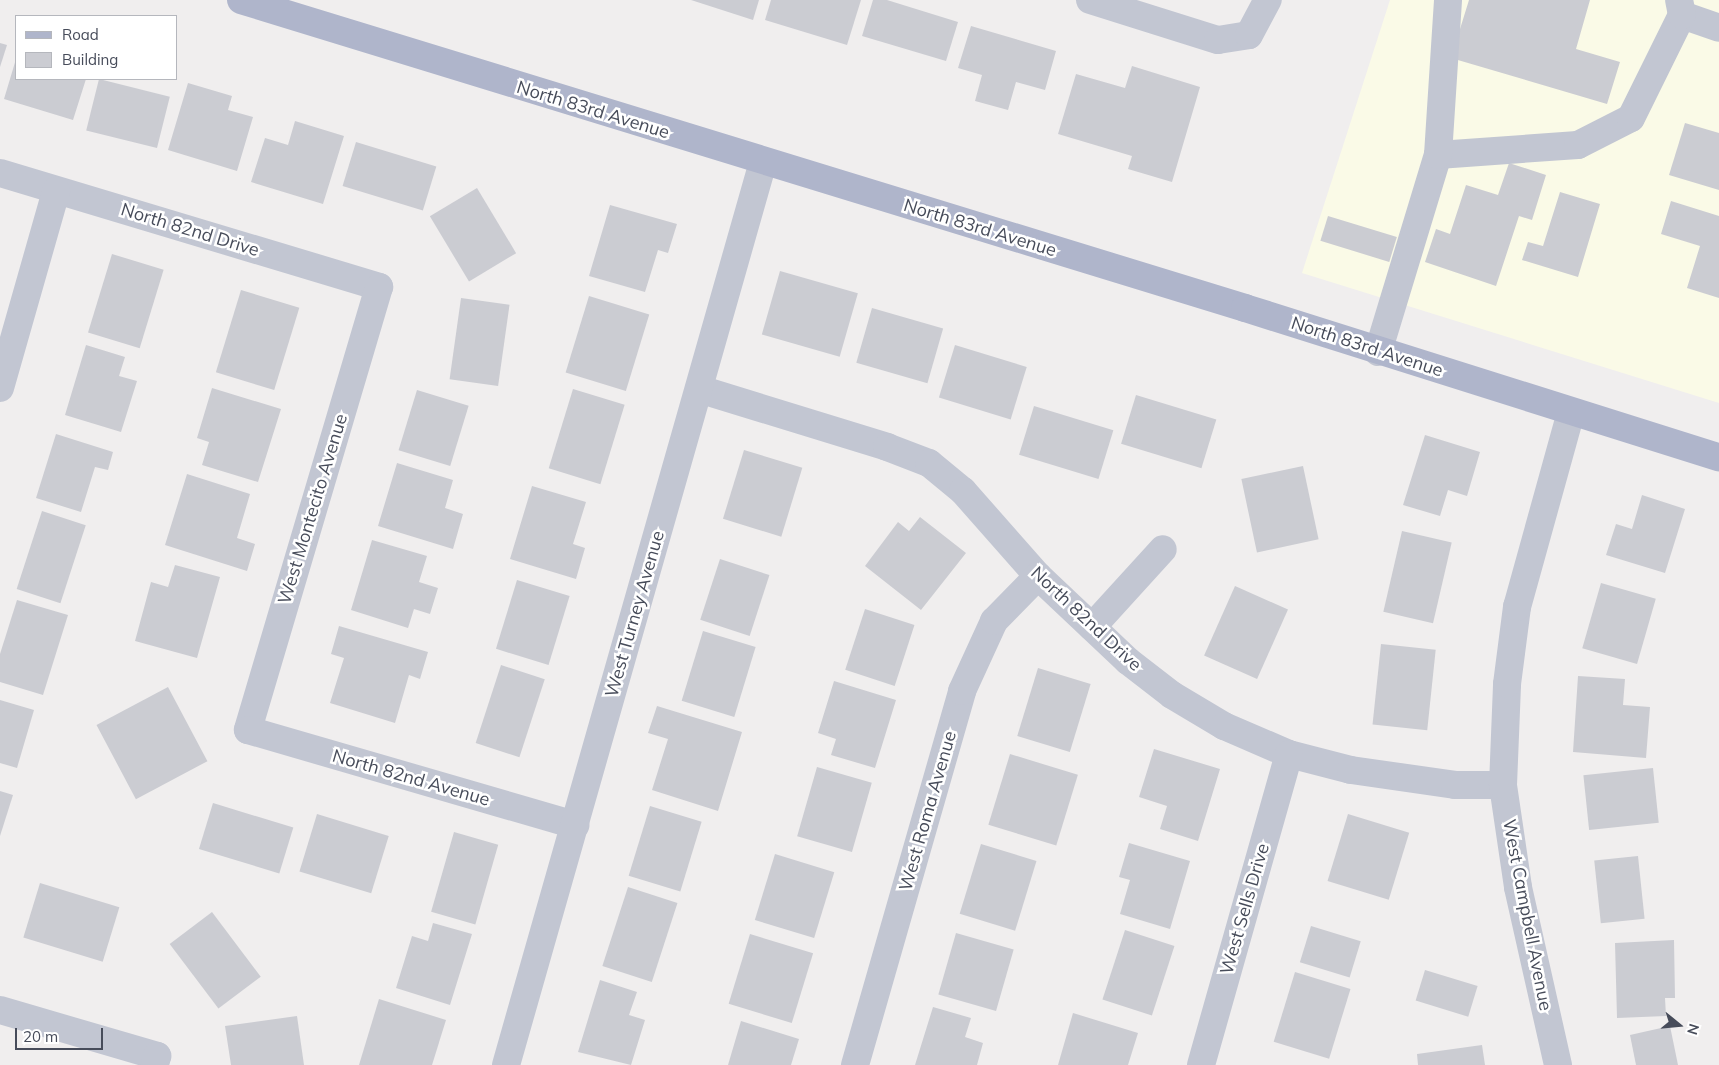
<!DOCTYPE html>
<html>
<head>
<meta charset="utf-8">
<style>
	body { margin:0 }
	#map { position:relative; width:1719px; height:1065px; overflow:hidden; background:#f0eeee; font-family:Mulish,sans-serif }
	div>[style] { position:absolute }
	.commercial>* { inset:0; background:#fafae7 }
	.building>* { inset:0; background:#cbccd2; transform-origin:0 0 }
	.minor>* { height:28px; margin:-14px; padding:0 14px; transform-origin:14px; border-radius:14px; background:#c2c6d2 }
	.major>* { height:28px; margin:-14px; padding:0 14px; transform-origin:14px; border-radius:14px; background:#afb5cb }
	span { translate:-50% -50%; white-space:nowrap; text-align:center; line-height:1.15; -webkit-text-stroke:5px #fff; paint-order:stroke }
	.street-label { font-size:18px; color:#474c5a }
	.legend { position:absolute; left:15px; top:15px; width:162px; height:65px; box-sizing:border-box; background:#fff; border:1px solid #b5b7bd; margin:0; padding:6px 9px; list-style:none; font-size:15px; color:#474c5a }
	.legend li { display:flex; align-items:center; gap:10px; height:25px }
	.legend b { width:25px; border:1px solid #b5b7bd }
	.north { position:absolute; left:1654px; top:1000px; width:50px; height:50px; -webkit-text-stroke:4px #fff; paint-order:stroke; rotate:107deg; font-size:14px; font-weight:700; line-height:20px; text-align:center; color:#474c5a }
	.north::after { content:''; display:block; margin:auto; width:18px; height:22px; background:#474c5a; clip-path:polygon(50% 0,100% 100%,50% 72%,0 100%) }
	.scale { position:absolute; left:15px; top:1028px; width:88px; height:22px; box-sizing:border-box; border:2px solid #474c5a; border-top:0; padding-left:6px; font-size:15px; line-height:18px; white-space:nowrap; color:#474c5a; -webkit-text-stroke:4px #fff; paint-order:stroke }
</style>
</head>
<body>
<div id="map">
	<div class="commercial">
		<div style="clip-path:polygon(1390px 0,1719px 0,1719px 403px,1302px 273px)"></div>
	</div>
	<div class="building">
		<div style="clip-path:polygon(691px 0,759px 0,753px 20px)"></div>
		<div style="clip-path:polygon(771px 0,861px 0,847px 45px,765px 20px)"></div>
		<div style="clip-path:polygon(873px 0,887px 0,958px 22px,946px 61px,862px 36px)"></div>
		<div style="clip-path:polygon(1469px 0,1590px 0,1576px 49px,1620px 62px,1607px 104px,1451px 58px)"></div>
		<div style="clip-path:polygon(971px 26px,1056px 51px,1045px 90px,1016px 82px,1008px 110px,975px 101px,982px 75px,958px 68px)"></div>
		<div style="clip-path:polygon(0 43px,7px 45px,0 67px)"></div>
		<div style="clip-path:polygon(16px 59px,16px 79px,86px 79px,73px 120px,4px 99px)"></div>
		<div style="clip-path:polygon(1132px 66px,1200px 87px,1172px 182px,1128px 169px,1132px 156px,1058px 134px,1076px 74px,1125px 88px)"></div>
		<div style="left:99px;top:79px;width:73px;height:53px;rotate:14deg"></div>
		<div style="clip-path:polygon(188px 83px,232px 96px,228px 110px,253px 117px,237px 171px,168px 150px)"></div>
		<div style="clip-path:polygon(295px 121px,344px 136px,323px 204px,251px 182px,265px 138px,288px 145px)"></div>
		<div style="clip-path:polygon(1685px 123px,1719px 133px,1719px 190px,1669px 175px)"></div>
		<div style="left:356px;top:142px;width:84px;height:46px;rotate:17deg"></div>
		<div style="clip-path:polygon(1509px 163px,1546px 175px,1532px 220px,1519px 216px,1496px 286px,1425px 262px,1436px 229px,1450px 234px,1466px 185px,1498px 195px)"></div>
		<div style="left:477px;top:188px;width:76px;height:55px;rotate:59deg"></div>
		<div style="clip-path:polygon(1560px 192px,1600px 204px,1578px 277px,1522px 260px,1528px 242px,1543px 246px)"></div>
		<div style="clip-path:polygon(1671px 201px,1719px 216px,1719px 298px,1687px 288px,1700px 246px,1661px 234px)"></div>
		<div style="clip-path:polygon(610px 205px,677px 224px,668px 253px,658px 250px,645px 292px,589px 276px)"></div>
		<div style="left:1328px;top:216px;width:72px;height:26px;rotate:17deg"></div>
		<div style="left:112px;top:254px;width:54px;height:82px;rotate:17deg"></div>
		<div style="left:780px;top:271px;width:81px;height:66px;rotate:16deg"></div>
		<div style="left:241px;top:290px;width:61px;height:86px;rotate:17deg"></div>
		<div style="left:589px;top:296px;width:63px;height:80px;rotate:17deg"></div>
		<div style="left:461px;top:298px;width:49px;height:82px;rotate:8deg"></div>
		<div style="left:872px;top:308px;width:74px;height:57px;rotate:16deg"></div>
		<div style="clip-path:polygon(86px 345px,125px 357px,119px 376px,137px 381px,121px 432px,65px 415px)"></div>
		<div style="left:955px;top:345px;width:75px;height:55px;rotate:17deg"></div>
		<div style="clip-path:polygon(212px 388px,281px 409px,258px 482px,202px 465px,209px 442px,197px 438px)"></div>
		<div style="left:573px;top:389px;width:54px;height:83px;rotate:17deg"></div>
		<div style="left:417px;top:390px;width:54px;height:63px;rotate:17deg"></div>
		<div style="left:1136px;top:395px;width:84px;height:51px;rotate:17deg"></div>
		<div style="left:1034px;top:406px;width:83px;height:51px;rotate:17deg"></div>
		<div style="clip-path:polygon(56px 434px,113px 452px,108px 470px,95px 467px,81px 512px,36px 498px)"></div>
		<div style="clip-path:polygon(1425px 435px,1480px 452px,1467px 496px,1448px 490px,1440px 516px,1403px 505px)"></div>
		<div style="left:744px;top:450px;width:61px;height:72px;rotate:17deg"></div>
		<div style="clip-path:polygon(397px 463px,453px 480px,445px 508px,463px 514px,453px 549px,378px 526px)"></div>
		<div style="left:1303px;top:466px;width:75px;height:63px;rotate:78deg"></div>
		<div style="clip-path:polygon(187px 474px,250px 494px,237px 538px,255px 544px,247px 571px,165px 545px)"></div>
		<div style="clip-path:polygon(532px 486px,586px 502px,573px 544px,585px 548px,576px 579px,510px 559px)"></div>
		<div style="clip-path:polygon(1642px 495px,1685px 509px,1665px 573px,1606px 555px,1616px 524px,1632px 529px)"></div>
		<div style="left:42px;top:511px;width:46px;height:82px;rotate:18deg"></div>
		<div style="clip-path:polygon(920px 517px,966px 553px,921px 610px,865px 566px,898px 522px,909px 531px)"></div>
		<div style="left:1402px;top:531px;width:51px;height:83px;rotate:13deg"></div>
		<div style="clip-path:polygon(372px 540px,427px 556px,419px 582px,438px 588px,430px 614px,414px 609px,408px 628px,351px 610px)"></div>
		<div style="left:720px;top:559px;width:52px;height:64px;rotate:18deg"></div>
		<div style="clip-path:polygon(175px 565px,220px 577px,197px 658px,135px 641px,151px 582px,168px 587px)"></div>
		<div style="left:517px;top:580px;width:55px;height:72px;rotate:17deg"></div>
		<div style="left:1601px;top:583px;width:57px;height:68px;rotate:16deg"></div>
		<div style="left:1235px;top:586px;width:58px;height:76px;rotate:24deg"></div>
		<div style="clip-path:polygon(17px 600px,68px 615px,43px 695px,0 682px,0 654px)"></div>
		<div style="left:865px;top:609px;width:52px;height:64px;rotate:18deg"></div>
		<div style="clip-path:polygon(339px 626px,428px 652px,420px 679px,409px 675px,395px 723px,330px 703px,344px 658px,331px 654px)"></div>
		<div style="left:703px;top:631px;width:55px;height:73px;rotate:17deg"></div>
		<div style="left:1381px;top:644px;width:55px;height:81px;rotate:6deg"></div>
		<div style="left:501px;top:665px;width:46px;height:82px;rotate:18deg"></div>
		<div style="left:1038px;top:668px;width:55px;height:71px;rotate:17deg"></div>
		<div style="clip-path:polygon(1578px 676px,1625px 679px,1623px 705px,1650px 707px,1646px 758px,1573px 752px)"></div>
		<div style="clip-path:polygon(834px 681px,896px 700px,875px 768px,831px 755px,836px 739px,818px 733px)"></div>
		<div style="left:168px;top:687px;width:84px;height:81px;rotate:62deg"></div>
		<div style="clip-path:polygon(0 700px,34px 710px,17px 768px,0 763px)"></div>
		<div style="clip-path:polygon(657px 706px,742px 732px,718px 811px,652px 790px,668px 739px,648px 733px)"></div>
		<div style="clip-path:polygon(1154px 749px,1220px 769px,1198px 841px,1160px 829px,1167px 806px,1139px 797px)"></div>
		<div style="left:1010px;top:754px;width:71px;height:74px;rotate:17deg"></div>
		<div style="left:817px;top:767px;width:57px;height:72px;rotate:16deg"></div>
		<div style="left:1653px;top:768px;width:55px;height:70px;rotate:84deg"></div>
		<div style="clip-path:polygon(0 791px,13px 795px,0 836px)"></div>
		<div style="left:213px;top:803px;width:84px;height:48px;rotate:17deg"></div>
		<div style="left:650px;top:806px;width:54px;height:73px;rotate:17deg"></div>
		<div style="left:317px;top:814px;width:75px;height:60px;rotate:17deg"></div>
		<div style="left:1348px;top:814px;width:64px;height:70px;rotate:17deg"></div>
		<div style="left:454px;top:832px;width:46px;height:83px;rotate:16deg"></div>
		<div style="clip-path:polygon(1129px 843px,1190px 861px,1170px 929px,1120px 914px,1130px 880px,1119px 877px)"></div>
		<div style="left:981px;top:844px;width:58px;height:73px;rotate:17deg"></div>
		<div style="left:775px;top:854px;width:62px;height:69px;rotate:17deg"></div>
		<div style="left:1638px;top:856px;width:63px;height:44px;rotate:84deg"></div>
		<div style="left:40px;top:883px;width:83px;height:57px;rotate:17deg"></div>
		<div style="left:628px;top:887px;width:52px;height:83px;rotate:18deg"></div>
		<div style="left:212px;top:912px;width:81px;height:53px;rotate:53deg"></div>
		<div style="clip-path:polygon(433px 923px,472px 934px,450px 1005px,396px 988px,412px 936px,428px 941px)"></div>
		<div style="left:1311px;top:926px;width:52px;height:38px;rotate:17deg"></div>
		<div style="left:1125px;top:930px;width:52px;height:73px;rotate:18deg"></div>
		<div style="left:956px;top:933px;width:60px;height:64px;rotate:16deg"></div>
		<div style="left:750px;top:934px;width:66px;height:73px;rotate:17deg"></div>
		<div style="clip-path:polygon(1674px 940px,1675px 998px,1665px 998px,1666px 1016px,1617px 1018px,1615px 943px)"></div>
		<div style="left:1425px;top:970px;width:55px;height:32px;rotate:17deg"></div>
		<div style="left:1295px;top:972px;width:58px;height:73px;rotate:17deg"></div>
		<div style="clip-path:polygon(600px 980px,637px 992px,629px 1015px,645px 1020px,631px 1065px,578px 1052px)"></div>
		<div style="clip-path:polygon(379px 999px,446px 1020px,432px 1065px,359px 1065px)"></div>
		<div style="clip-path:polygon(933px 1007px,971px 1018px,965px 1037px,983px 1043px,977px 1065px,915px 1065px)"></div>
		<div style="clip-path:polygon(1073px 1013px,1138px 1033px,1128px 1065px,1058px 1065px)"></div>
		<div style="clip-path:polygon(297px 1016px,304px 1065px,231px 1065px,225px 1026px)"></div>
		<div style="clip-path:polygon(741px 1021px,799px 1039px,791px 1065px,728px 1065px)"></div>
		<div style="clip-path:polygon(1670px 1026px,1678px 1065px,1636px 1065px,1630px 1035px)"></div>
		<div style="clip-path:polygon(1482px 1045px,1485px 1065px,1418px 1065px,1417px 1054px)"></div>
	</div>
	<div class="minor">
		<div style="left:1090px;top:0;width:134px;rotate:17.4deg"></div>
		<div style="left:1218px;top:40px;width:31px;rotate:-9deg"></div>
		<div style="left:1249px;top:35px;width:40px;rotate:-62deg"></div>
		<div style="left:1682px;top:15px;width:39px;rotate:19deg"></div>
		<div style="left:1438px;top:155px;width:140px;rotate:-4.1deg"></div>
		<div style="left:1578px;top:145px;width:59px;rotate:-27deg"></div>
		<div style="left:1631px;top:118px;width:115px;rotate:-63.7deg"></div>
		<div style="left:1682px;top:15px;width:15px;rotate:-101deg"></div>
		<div style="left:0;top:173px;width:396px;rotate:16.7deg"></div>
		<div style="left:379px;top:287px;width:462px;rotate:106.5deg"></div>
		<div style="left:248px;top:730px;width:341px;rotate:16.2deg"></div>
		<div style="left:1378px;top:352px;width:206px;rotate:-73.1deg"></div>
		<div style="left:1438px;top:155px;width:155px;rotate:-86.3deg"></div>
		<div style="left:0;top:388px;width:205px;rotate:-74.1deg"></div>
		<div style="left:699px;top:389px;width:197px;rotate:17.1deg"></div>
		<div style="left:887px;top:447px;width:45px;rotate:20.9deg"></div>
		<div style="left:929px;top:463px;width:44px;rotate:39.5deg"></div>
		<div style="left:963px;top:491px;width:113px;rotate:48.6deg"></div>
		<div style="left:1038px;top:576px;width:124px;rotate:43.4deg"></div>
		<div style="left:1128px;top:661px;width:56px;rotate:37.7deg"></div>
		<div style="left:1172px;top:695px;width:61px;rotate:30.8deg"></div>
		<div style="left:1224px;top:726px;width:71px;rotate:23.3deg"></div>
		<div style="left:1289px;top:754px;width:64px;rotate:14.5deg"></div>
		<div style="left:1351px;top:770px;width:105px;rotate:8.2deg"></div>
		<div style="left:1455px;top:785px;width:48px"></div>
		<div style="left:1092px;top:627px;width:105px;rotate:-47.7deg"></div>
		<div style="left:0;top:1010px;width:164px;rotate:16.3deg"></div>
		<div style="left:157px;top:1056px;width:9px;rotate:103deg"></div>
		<div style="left:506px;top:1065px;width:939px;rotate:-74.11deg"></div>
		<div style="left:855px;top:1065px;width:389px;rotate:-74deg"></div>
		<div style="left:962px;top:691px;width:77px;rotate:-65.4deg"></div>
		<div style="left:994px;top:621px;width:63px;rotate:-45.6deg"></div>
		<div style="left:1201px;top:1065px;width:323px;rotate:-74.2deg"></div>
		<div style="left:1558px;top:1065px;width:182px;rotate:-102.7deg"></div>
		<div style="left:1518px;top:887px;width:103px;rotate:-98.4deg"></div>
		<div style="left:1503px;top:785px;width:101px;rotate:-87.7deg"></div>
		<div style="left:1507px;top:684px;width:78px;rotate:-82.6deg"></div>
		<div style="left:1517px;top:607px;width:202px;rotate:-74.5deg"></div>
	</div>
	<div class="major">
		<div style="left:241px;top:0;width:1050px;rotate:17.05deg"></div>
		<div style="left:1245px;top:308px;width:497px;rotate:17.5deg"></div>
	</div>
	<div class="street-label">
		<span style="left:593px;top:110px;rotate:17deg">North 83rd Avenue</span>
		<span style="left:980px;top:228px;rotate:17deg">North 83rd Avenue</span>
		<span style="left:190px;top:230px;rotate:17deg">North 82nd Drive</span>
		<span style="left:1367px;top:347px;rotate:18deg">North 83rd Avenue</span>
		<span style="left:313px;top:509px;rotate:-73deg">West Montecito Avenue</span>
		<span style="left:635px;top:614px;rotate:-74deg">West Turney Avenue</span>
		<span style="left:1086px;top:619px;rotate:43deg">North 82nd Drive</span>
		<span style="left:411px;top:778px;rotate:16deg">North 82nd Avenue</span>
		<span style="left:928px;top:811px;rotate:-74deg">West Roma Avenue</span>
		<span style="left:1245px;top:909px;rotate:-74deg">West Sells Drive</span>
		<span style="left:1527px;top:915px;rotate:79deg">West Campbell Avenue</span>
	</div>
	<ul class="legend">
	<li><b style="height:6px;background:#afb5cb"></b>Road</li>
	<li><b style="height:14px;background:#cbccd2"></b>Building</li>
	</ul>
	<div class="north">N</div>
	<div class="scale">20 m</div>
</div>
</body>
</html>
